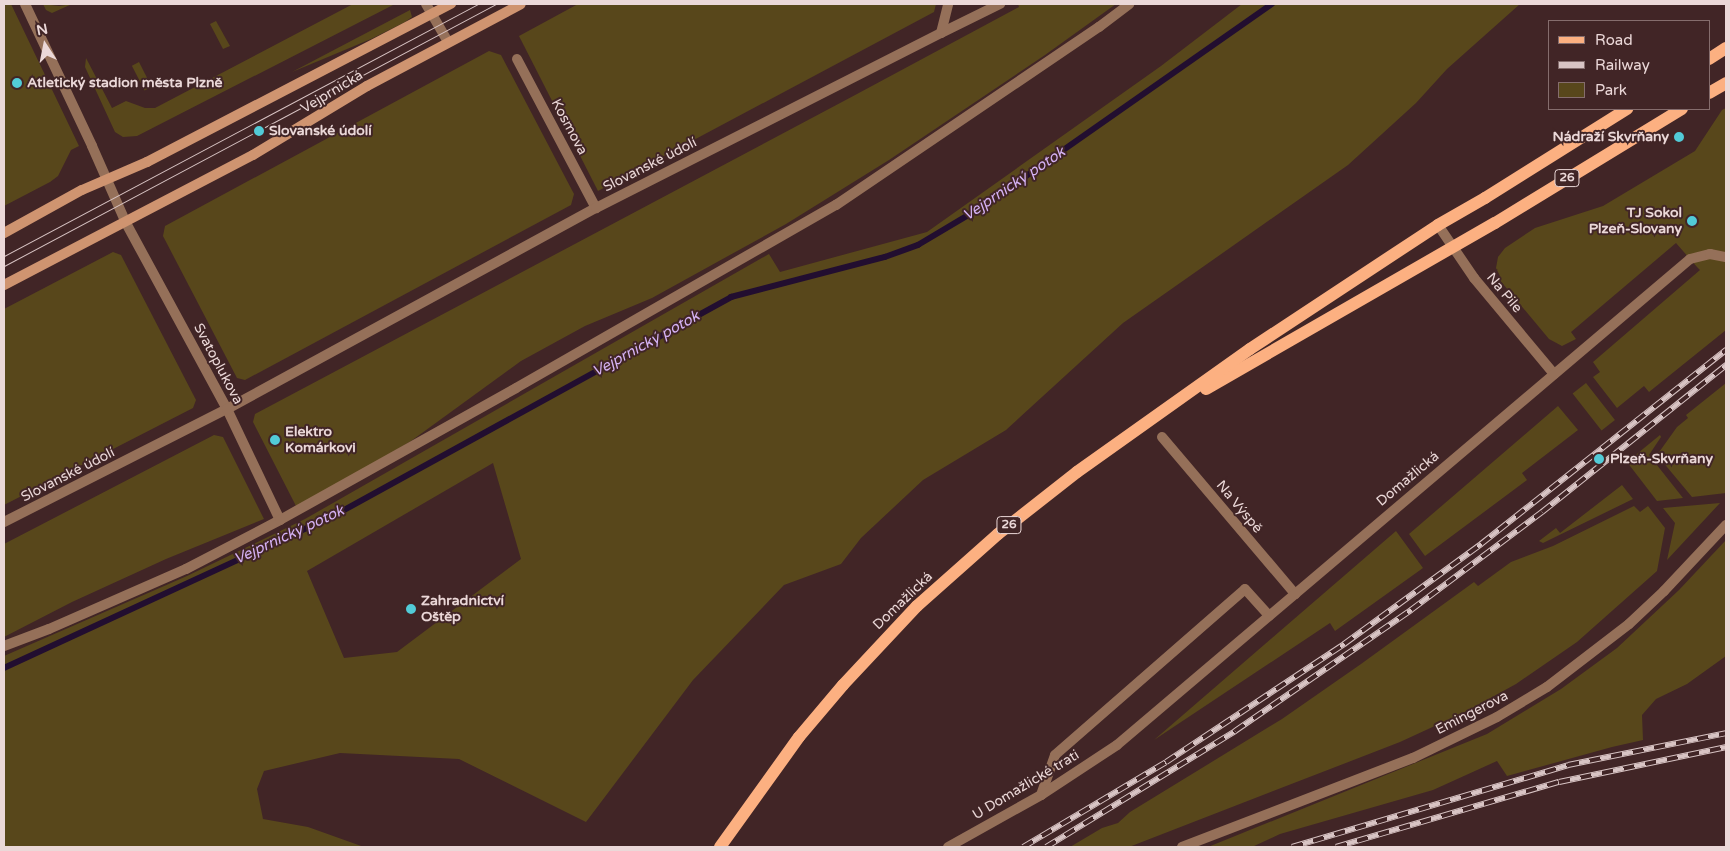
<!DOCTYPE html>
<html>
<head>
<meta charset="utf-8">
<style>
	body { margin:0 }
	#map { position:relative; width:1730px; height:851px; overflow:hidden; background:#412526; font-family:"Varela Round",sans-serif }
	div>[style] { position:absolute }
	.green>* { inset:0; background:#58471b; transform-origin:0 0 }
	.stream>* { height:5.5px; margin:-2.75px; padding:0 2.75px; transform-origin:2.75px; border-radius:2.75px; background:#220e30 }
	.minor>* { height:10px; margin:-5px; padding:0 5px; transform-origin:5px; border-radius:5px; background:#957059 }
	.secondary>* { height:10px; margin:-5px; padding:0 5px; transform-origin:5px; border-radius:5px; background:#cf9470 }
	.primary>* { height:12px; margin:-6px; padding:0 6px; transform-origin:6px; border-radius:6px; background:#fcb081 }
	.tram>* { height:1px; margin:-0.5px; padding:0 0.5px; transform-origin:0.5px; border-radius:0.5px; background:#d8c4c4 }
	.rail>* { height:5.5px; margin-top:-2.75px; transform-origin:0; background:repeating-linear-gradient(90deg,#412526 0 11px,#d8c4c4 0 22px); box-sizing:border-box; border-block:1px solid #d8c4c4 }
	.dots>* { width:14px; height:14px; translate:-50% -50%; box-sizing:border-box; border:2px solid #412526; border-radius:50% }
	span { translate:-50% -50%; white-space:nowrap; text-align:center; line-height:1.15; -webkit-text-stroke:4px #412526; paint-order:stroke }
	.shield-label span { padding:1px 4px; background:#412526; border:1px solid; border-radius:4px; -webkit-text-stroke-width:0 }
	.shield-label { font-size:12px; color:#ebd8d8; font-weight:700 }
	.poi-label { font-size:14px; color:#ebd8d8; font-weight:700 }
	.left { translate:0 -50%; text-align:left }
	.right { translate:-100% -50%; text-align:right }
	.street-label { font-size:14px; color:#ebd8d8 }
	.water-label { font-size:15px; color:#d5b2f4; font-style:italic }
	.frame { position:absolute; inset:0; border:5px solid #ebd8d8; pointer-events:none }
	.legend { position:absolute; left:1548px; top:20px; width:162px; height:90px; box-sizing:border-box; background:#412526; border:1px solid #856d6d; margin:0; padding:6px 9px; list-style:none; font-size:15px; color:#ebd8d8 }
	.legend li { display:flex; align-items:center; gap:10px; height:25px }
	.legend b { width:25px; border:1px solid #856d6d }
	.north { position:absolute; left:20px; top:20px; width:50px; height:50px; -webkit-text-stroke:4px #412526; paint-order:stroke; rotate:349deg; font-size:14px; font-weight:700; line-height:20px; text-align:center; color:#ebd8d8 }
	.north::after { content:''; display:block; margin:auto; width:18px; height:22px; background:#ebd8d8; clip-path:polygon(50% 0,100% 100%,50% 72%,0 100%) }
</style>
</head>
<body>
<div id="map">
	<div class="green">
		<div style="clip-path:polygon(4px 4px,11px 4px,79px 146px,71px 150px,58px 176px,50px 182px,4px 206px)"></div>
		<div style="clip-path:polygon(43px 4px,59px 6px,72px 4px,52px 13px,46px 10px)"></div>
		<div style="clip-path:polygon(353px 4px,395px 4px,137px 136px,123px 137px,115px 132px,85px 67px,86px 58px,112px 108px,126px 101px,145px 108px,155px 108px)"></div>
		<div style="clip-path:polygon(578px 4px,936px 4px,934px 12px,598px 191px,519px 36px)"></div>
		<div style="clip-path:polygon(1018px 4px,1116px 4px,1045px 55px,889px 160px,786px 224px,652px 298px,585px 326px,521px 361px,411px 441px,356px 474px,296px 506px,253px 422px,255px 414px,857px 94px,1019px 7px)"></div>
		<div style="clip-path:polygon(evenodd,1242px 4px,1520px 4px,1447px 69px,1416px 103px,1348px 165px,1123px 323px,1006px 430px,923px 480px,861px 538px,841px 564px,784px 585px,693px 680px,586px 822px,459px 759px,340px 753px,264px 771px,257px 789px,263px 819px,308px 827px,364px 847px,4px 847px,4px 656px,187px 576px,305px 519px,769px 254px,780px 272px,927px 232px,1161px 66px,1242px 4px,493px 463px,521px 559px,397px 652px,344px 658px,307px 571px,493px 463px)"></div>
		<div style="clip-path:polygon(410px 10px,412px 17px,405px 22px,371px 39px,292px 72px)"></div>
		<div style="clip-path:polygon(216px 21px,230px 46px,223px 49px,210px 24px)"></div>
		<div style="clip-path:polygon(489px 51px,501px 55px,574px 194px,571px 205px,245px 380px,237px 378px,163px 236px,165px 226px)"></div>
		<div style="left:139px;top:62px;width:28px;height:8px;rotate:63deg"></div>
		<div style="clip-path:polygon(1726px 108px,1726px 330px,1649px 392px,1644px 386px,1617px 408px,1593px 377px,1600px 372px,1593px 362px,1700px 270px,1697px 267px,1676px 243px,1571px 332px,1576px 339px,1562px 346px,1549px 339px,1498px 278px,1500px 276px,1496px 268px,1498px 257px,1505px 248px,1535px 228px,1603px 206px,1695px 151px,1722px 110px)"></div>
		<div style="clip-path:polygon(113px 252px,121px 255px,196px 400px,193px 408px,4px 505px,4px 309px)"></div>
		<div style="left:1586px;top:383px;width:47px;height:17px;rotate:52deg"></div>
		<div style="clip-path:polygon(1726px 383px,1726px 493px,1692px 497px,1657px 455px,1677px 427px,1688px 418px,1686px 415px)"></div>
		<div style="clip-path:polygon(1558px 406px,1578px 430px,1522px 473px,1527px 480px,1425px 556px,1409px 534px)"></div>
		<div style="clip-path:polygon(214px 435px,223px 437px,264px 519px,166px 559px,72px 602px,4px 637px,4px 544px)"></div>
		<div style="clip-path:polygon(1660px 435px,1661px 437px,1649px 455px,1683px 498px,1657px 501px,1627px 462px)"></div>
		<div style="clip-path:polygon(1622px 485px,1633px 499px,1543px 543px,1539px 541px,1556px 528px,1560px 533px)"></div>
		<div style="clip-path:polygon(1720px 503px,1667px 560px,1675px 523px,1663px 508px)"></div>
		<div style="clip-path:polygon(1634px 506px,1640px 512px,1648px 506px,1665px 528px,1657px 571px,1577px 642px,1516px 684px,1463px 713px,1400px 742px,1129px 847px,1070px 847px,1102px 828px,1118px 823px,1130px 812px,1282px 719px,1361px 664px,1474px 582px,1478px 586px,1511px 562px,1553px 546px)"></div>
		<div style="clip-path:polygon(1396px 531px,1423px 568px,1335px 631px,1330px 623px,1154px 740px)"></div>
		<div style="clip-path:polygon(1726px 540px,1726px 656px,1687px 684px,1656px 699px,1642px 715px,1643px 740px,1612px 747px,1507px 776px,1497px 761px,1433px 790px,1280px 834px,1252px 847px,1208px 847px,1487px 734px,1561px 689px,1617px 648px,1679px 590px)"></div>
	</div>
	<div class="stream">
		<div style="left:4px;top:668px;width:367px;rotate:-24.8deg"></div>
		<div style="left:337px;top:514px;width:450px;rotate:-28.8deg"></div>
		<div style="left:731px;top:297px;width:159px;rotate:-14.6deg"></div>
		<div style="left:885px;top:257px;width:35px;rotate:-20deg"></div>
		<div style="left:918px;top:245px;width:74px;rotate:-30.7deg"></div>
		<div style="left:982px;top:207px;width:354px;rotate:-35deg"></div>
	</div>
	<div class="minor">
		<div style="left:25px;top:4px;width:157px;rotate:64.7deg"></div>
		<div style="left:92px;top:146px;width:84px;rotate:66.2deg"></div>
		<div style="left:126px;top:223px;width:212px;rotate:61.5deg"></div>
		<div style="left:227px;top:409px;width:123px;rotate:64.5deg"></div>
		<div style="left:426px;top:4px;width:44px;rotate:59.9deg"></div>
		<div style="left:941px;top:33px;width:66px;rotate:-26.2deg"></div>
		<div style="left:517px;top:59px;width:169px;rotate:62.1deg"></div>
		<div style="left:1438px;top:225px;width:64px;rotate:55.8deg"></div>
		<div style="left:1474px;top:278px;width:125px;rotate:50.2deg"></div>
		<div style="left:1162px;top:437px;width:206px;rotate:49.7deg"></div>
		<div style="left:4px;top:522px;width:250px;rotate:-26.9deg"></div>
		<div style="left:227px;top:409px;width:420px;rotate:-28.6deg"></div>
		<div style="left:596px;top:208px;width:387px;rotate:-26.9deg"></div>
		<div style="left:941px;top:33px;width:30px;rotate:-76deg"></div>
		<div style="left:4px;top:646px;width:48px;rotate:-20.7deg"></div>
		<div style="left:49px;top:629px;width:150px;rotate:-23.7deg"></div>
		<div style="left:186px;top:569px;width:106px;rotate:-27.5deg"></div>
		<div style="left:280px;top:520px;width:270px;rotate:-29.2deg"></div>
		<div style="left:516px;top:388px;width:369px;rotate:-29.8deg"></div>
		<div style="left:836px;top:205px;width:318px;rotate:-34.1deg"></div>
		<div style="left:1099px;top:27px;width:38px;rotate:-37deg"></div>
		<div style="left:1041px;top:795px;width:42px;rotate:-70.7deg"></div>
		<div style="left:1055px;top:755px;width:252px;rotate:-41.1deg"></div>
		<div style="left:1245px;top:589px;width:36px;rotate:48deg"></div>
		<div style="left:948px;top:847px;width:107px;rotate:-29.2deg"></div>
		<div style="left:1041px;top:795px;width:91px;rotate:-33.3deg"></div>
		<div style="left:1117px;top:745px;width:751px;rotate:-40.3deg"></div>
		<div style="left:1690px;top:259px;width:21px;rotate:-14deg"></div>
		<div style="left:1710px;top:254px;width:16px;rotate:11deg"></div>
		<div style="left:1182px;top:847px;width:248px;rotate:-21.1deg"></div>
		<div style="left:1413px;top:758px;width:93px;rotate:-26deg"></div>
		<div style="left:1497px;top:717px;width:58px;rotate:-31deg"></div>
		<div style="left:1547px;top:687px;width:103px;rotate:-37.5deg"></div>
		<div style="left:1629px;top:624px;width:48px;rotate:-43.3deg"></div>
		<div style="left:1664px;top:591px;width:91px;rotate:-46.8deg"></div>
	</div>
	<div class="secondary">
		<div style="left:4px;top:233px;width:89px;rotate:-28.9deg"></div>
		<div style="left:82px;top:190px;width:71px;rotate:-23.3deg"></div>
		<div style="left:147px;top:162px;width:343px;rotate:-27.5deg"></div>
		<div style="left:4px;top:285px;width:281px;rotate:-27.6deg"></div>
		<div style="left:253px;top:155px;width:133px;rotate:-31.2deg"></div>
		<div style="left:367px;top:86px;width:174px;rotate:-28deg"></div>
	</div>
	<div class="primary">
		<div style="left:1709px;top:59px;width:20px;rotate:-33deg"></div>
		<div style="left:1709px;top:93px;width:20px;rotate:-30deg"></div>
		<div style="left:1206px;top:389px;width:333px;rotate:-29.9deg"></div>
		<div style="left:1495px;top:223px;width:219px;rotate:-31.4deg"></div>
		<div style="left:720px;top:847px;width:135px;rotate:-54.3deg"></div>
		<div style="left:799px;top:737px;width:68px;rotate:-49.8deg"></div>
		<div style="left:843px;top:685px;width:108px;rotate:-46.9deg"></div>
		<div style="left:917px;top:606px;width:108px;rotate:-41.6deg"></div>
		<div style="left:998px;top:534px;width:100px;rotate:-38.1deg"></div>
		<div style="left:1077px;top:472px;width:212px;rotate:-35.4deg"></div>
		<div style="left:1250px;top:349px;width:225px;rotate:-33.4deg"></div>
		<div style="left:1438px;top:225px;width:54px;rotate:-29.9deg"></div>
		<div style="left:1485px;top:198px;width:168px;rotate:-32.1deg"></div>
	</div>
	<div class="tram">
		<div style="left:4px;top:256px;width:537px;rotate:-28deg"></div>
		<div style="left:4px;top:266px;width:557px;rotate:-28.04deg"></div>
	</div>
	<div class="rail">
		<div style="left:1023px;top:847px;width:166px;rotate:-30.7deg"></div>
		<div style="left:1166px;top:762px;width:214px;rotate:-33.5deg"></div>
		<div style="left:1344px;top:644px;width:170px;rotate:-36.1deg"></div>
		<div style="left:1481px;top:544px;width:313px;rotate:-38.4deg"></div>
		<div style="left:1046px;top:847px;width:222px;rotate:-31.5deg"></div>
		<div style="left:1235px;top:731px;width:214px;rotate:-34.5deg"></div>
		<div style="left:1411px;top:610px;width:164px;rotate:-36.8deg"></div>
		<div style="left:1542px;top:512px;width:236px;rotate:-38.6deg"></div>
		<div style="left:1292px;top:847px;width:288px;rotate:-16.5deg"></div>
		<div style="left:1568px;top:765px;width:161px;rotate:-11.4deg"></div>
		<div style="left:1336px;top:847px;width:232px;rotate:-16.3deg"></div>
		<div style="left:1559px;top:782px;width:171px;rotate:-11.8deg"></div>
	</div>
	<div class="dots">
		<div style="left:17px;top:83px;background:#52cbd7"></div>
		<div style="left:259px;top:131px;background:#52cbd7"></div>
		<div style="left:1679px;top:137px;background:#52cbd7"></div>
		<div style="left:1692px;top:221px;background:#52cbd7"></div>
		<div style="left:275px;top:440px;background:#52cbd7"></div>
		<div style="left:1599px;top:459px;background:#52cbd7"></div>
		<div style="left:411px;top:609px;background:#52cbd7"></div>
	</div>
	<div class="shield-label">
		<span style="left:1567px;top:178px">26</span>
		<span style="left:1009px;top:525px">26</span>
	</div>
	<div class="poi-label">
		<span class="left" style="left:27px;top:83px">Atletický stadion města Plzně</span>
		<span class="left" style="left:269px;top:131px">Slovanské údolí</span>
		<span class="right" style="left:1669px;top:137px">Nádraží Skvrňany</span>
		<span class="right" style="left:1682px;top:221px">TJ Sokol<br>Plzeň-Slovany</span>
		<span class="left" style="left:285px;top:440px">Elektro<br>Komárkovi</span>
		<span class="left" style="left:1610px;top:459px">Plzeň-Skvrňany</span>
		<span class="left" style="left:421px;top:609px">Zahradnictví<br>Oštěp</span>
	</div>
	<div class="street-label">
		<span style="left:332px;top:92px;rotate:-31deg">Vejprnická</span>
		<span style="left:569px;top:127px;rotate:62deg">Kosmova</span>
		<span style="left:650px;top:165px;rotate:-27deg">Slovanské údolí</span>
		<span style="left:1504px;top:293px;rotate:50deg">Na Pile</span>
		<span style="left:218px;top:364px;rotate:62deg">Svatoplukova</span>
		<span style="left:68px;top:475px;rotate:-27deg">Slovanské údolí</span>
		<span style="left:1408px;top:479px;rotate:-40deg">Domažlická</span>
		<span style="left:1239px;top:507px;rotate:50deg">Na Výspě</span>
		<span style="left:903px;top:601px;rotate:-44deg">Domažlická</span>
		<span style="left:1472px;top:713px;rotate:-27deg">Emingerova</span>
		<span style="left:1026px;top:785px;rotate:-31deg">U Domažlické trati</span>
	</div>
	<div class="water-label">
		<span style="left:1014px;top:184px;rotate:-34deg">Vejprnický potok</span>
		<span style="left:646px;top:344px;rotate:-29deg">Vejprnický potok</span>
		<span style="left:289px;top:535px;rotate:-25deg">Vejprnický potok</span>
	</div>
	<div class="frame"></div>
	<ul class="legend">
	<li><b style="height:6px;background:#fcb081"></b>Road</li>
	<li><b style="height:6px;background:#d8c4c4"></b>Railway</li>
	<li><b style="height:14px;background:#58471b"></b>Park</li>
	</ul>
	<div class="north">N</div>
</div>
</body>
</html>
